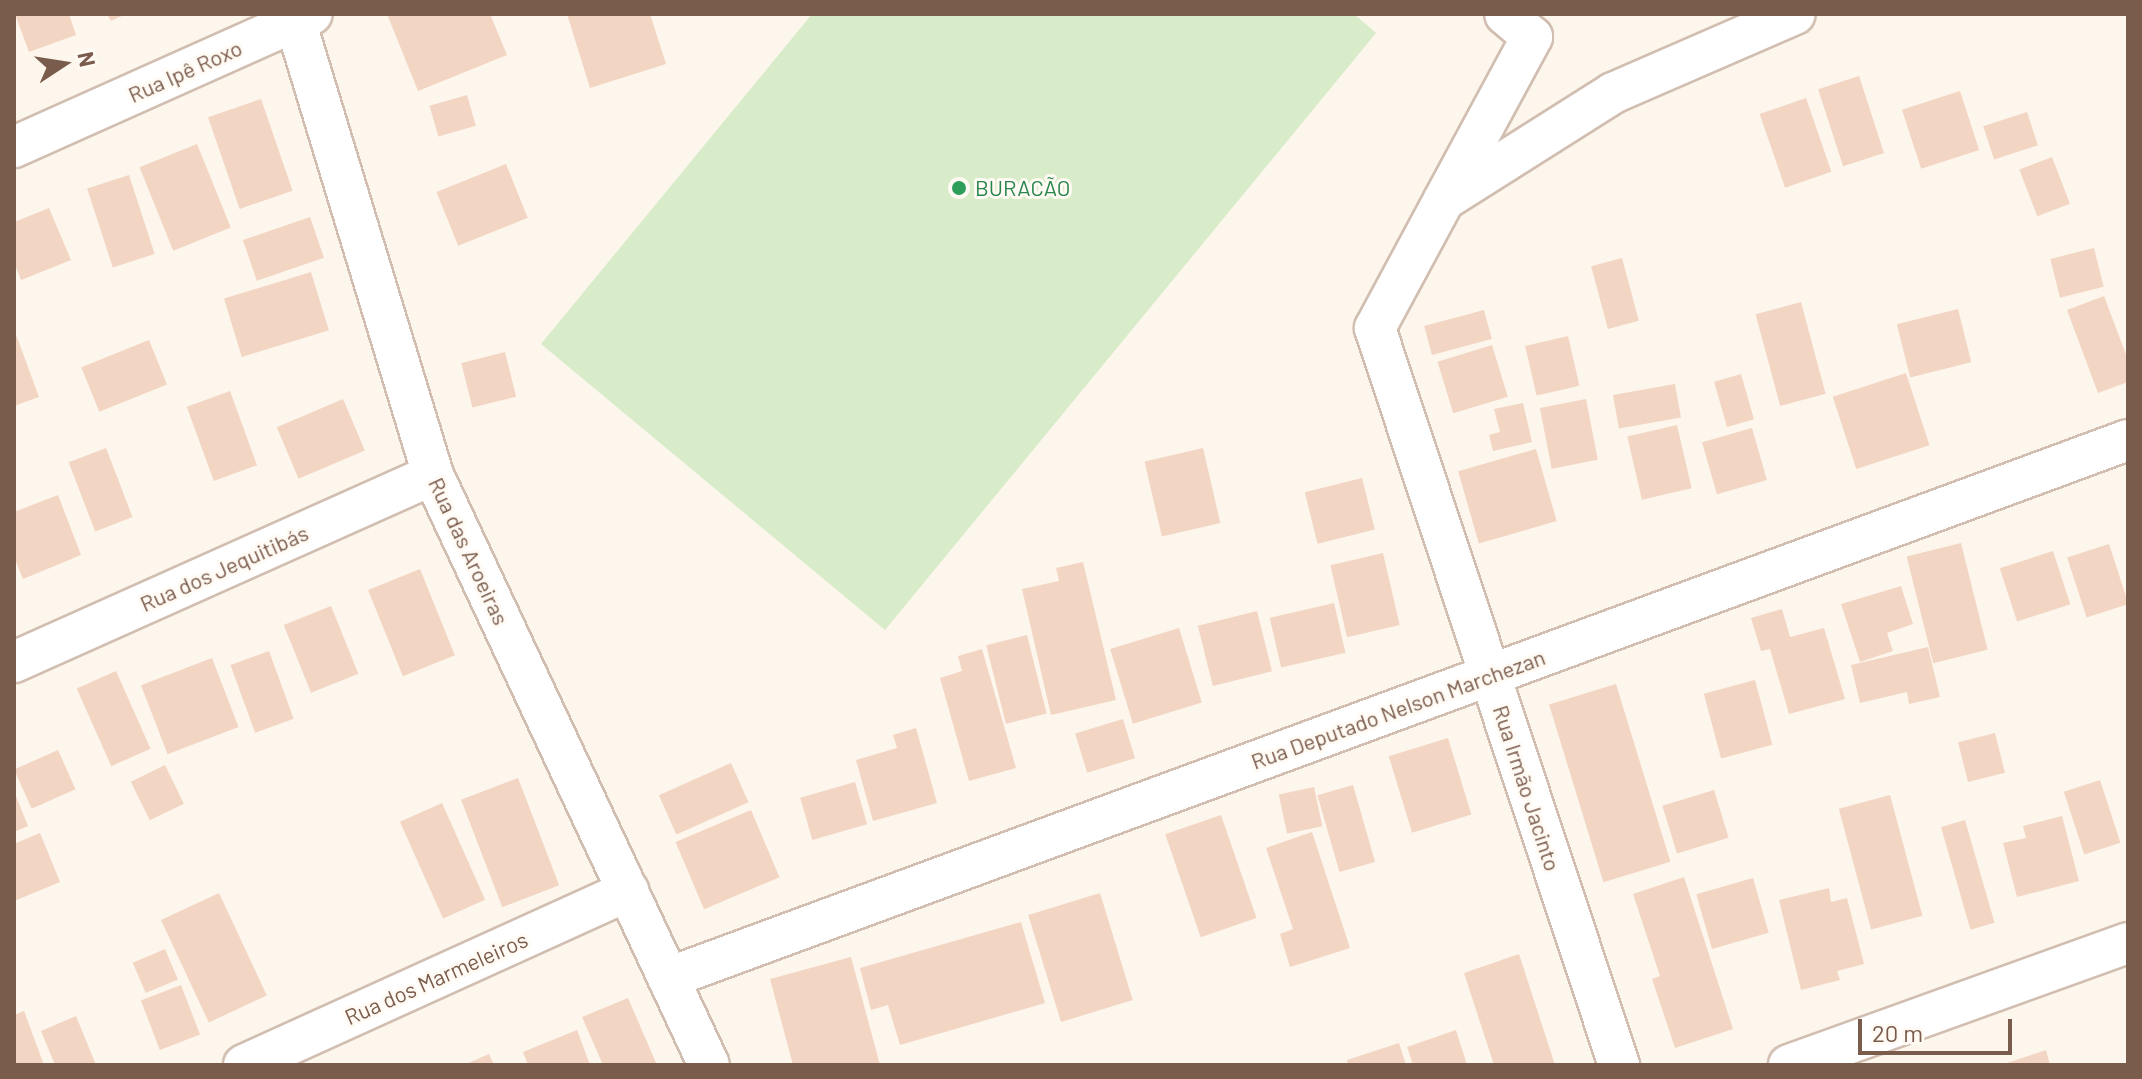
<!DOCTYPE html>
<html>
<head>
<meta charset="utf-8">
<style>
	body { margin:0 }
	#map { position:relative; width:2142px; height:1079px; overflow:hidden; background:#fdf6ec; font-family:Barlow,sans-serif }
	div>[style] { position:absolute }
	.green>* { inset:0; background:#d8ecc9 }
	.building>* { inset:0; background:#f3d5c3; transform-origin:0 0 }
	.roads { filter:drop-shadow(2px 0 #d1beb0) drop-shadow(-2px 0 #d1beb0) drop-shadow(0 2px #d1beb0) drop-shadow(0 -2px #d1beb0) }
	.street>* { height:40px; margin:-20px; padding:0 20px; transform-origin:20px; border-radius:20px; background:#fff }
	.dots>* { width:22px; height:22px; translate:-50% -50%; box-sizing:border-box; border:4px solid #fffaf3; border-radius:50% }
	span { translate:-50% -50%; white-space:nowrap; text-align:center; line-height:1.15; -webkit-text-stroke:6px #fffaf3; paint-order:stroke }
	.street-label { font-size:22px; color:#7a5c4d }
	.leisure-label { font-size:22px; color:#27864d }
	.left { translate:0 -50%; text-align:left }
	.frame { position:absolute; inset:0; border:16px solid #7a5c4d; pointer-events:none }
	.north { position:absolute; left:24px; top:24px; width:80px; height:80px; -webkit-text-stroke:6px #fffaf3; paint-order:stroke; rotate:78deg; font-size:22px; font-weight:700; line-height:32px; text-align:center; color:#7a5c4d }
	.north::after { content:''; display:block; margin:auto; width:28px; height:36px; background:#7a5c4d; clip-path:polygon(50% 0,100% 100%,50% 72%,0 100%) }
	.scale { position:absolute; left:1858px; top:1019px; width:154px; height:36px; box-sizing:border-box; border:4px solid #7a5c4d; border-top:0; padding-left:10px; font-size:24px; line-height:28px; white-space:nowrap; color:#7a5c4d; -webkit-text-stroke:6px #fffaf3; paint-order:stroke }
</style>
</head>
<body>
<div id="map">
	<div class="green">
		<div style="clip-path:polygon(812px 14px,1354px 14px,1376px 33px,885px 630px,541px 344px)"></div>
	</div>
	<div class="building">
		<div style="clip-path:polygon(15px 14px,69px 14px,76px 35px,29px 52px)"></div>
		<div style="clip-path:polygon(107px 14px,126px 14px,111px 21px)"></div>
		<div style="clip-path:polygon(387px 14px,490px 14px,507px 55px,418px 91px)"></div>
		<div style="clip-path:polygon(567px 14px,650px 14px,666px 64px,590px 88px)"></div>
		<div style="left:1859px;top:76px;width:81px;height:43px;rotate:72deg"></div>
		<div style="left:1960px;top:91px;width:62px;height:61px;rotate:72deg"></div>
		<div style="left:467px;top:95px;width:32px;height:39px;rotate:74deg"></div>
		<div style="left:1806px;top:98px;width:78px;height:49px;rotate:71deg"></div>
		<div style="left:261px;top:99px;width:97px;height:56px;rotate:71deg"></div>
		<div style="left:2027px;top:112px;width:35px;height:46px;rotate:72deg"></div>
		<div style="left:197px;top:144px;width:90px;height:62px;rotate:68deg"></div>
		<div style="left:2052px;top:157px;width:50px;height:35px;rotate:69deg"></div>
		<div style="left:506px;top:164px;width:58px;height:75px;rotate:68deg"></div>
		<div style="left:129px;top:175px;width:83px;height:44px;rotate:72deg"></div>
		<div style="clip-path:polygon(49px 208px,71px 260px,21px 280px,14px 262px,14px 222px)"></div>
		<div style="left:310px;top:217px;width:43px;height:71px;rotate:71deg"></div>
		<div style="left:2094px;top:248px;width:40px;height:45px;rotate:76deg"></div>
		<div style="left:1622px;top:258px;width:65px;height:32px;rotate:75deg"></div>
		<div style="left:311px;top:272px;width:61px;height:91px;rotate:73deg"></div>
		<div style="clip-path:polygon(2104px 296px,2128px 360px,2128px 382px,2098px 393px,2067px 310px)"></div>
		<div style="left:1801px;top:302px;width:95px;height:47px;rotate:75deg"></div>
		<div style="left:1958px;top:309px;width:55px;height:63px;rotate:76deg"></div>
		<div style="left:1484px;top:310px;width:30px;height:62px;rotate:75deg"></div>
		<div style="clip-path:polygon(14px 329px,39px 397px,14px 406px)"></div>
		<div style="left:1568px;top:336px;width:51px;height:44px;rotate:77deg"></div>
		<div style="left:149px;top:340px;width:48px;height:73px;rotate:68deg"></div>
		<div style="left:1492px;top:345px;width:54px;height:57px;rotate:73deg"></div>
		<div style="left:505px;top:352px;width:46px;height:45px;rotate:76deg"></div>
		<div style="left:1906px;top:373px;width:76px;height:77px;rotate:72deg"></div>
		<div style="left:1741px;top:374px;width:47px;height:28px;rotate:74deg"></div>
		<div style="left:1675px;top:384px;width:34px;height:63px;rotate:80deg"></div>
		<div style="left:230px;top:391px;width:79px;height:46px;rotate:70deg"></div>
		<div style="left:343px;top:399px;width:56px;height:72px;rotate:67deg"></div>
		<div style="left:1586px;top:399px;width:62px;height:47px;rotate:79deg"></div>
		<div style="clip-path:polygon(1523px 403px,1532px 442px,1493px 451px,1489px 435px,1500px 432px,1494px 409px)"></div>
		<div style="left:1677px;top:425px;width:65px;height:51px;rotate:77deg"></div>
		<div style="left:1752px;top:428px;width:54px;height:52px;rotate:74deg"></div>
		<div style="left:106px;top:448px;width:74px;height:40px;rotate:69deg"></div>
		<div style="left:1203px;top:448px;width:77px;height:60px;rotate:77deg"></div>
		<div style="left:1536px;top:449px;width:75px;height:81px;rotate:74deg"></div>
		<div style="left:1362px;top:478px;width:53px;height:59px;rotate:76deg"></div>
		<div style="clip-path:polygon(58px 495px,81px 555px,23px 579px,14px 557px,14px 512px)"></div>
		<div style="left:1961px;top:543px;width:110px;height:56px;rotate:76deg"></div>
		<div style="left:2109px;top:544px;width:63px;height:44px;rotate:72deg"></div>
		<div style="left:2053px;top:551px;width:56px;height:56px;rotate:72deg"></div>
		<div style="left:1383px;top:553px;width:74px;height:54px;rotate:77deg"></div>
		<div style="clip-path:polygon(1083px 562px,1116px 700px,1051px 715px,1022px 589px,1059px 581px,1056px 568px)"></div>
		<div style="left:420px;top:569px;width:93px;height:56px;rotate:68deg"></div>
		<div style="clip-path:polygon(1901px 586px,1913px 624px,1887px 633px,1893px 651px,1860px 662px,1841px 604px)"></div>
		<div style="left:1334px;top:603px;width:51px;height:66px;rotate:77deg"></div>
		<div style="left:331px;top:606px;width:73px;height:51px;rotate:68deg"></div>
		<div style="clip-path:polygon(1782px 609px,1790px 637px,1824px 628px,1845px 699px,1789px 714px,1770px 649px,1761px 651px,1751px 618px)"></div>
		<div style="left:1257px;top:611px;width:62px;height:61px;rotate:76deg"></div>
		<div style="left:1179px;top:628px;width:78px;height:72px;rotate:73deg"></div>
		<div style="left:1027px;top:635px;width:81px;height:42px;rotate:76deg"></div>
		<div style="clip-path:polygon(1928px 647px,1940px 697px,1909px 704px,1907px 692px,1860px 703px,1851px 665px)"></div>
		<div style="clip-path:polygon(982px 649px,1016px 768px,969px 781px,940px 678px,962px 671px,958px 656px)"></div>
		<div style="left:269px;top:651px;width:72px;height:41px;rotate:70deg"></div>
		<div style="left:212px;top:658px;width:74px;height:76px;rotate:69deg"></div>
		<div style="left:116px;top:671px;width:85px;height:43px;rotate:66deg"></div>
		<div style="left:1755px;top:680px;width:67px;height:53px;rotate:75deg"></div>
		<div style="left:1616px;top:684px;width:186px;height:70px;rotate:73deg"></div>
		<div style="left:1123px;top:719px;width:41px;height:50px;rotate:73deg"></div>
		<div style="clip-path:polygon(916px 728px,937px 803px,873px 821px,856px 760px,897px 748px,893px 735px)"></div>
		<div style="left:1995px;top:733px;width:41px;height:38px;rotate:76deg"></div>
		<div style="left:1448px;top:738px;width:80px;height:62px;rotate:73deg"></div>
		<div style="left:58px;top:750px;width:43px;height:48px;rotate:66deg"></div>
		<div style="left:731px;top:763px;width:43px;height:79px;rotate:66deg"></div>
		<div style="left:165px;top:765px;width:43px;height:38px;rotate:64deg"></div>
		<div style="left:518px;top:778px;width:115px;height:61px;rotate:69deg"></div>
		<div style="left:2100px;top:780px;width:66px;height:38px;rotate:72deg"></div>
		<div style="left:855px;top:782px;width:44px;height:57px;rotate:74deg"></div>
		<div style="left:1353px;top:785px;width:80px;height:37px;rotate:74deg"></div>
		<div style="left:1314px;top:787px;width:40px;height:36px;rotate:78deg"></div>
		<div style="left:1714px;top:790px;width:50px;height:54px;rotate:73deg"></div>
		<div style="clip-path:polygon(14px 791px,28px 826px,14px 832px)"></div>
		<div style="left:1890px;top:795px;width:125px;height:53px;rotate:75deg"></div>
		<div style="left:442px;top:803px;width:106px;height:46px;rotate:66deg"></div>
		<div style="left:751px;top:810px;width:73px;height:82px;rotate:67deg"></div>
		<div style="left:1221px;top:815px;width:109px;height:59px;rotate:71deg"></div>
		<div style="clip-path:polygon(2062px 816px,2079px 881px,2017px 897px,2003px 843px,2026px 838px,2023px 826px)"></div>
		<div style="left:1965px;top:820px;width:107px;height:25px;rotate:74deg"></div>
		<div style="clip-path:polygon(1312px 832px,1350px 948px,1290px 967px,1280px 934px,1293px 929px,1266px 848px)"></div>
		<div style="clip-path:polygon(40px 833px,60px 882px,14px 901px,14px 844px)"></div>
		<div style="clip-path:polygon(1684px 877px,1733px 1029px,1675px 1048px,1652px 979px,1660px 976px,1633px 894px)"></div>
		<div style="left:1753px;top:878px;width:57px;height:59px;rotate:74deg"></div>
		<div style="clip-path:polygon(1829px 888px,1831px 902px,1847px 898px,1864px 964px,1837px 971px,1840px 980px,1801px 990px,1779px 900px)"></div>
		<div style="left:219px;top:893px;width:113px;height:64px;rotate:65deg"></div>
		<div style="left:1100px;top:893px;width:112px;height:75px;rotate:73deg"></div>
		<div style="clip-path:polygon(1021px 922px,1045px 1003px,900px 1045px,888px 1005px,871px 1010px,860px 968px)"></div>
		<div style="left:165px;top:949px;width:33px;height:35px;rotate:67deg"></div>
		<div style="clip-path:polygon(1519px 954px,1555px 1065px,1494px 1065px,1464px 973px)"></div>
		<div style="clip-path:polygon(851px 957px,880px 1065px,793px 1065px,770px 979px)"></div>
		<div style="left:181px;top:985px;width:53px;height:43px;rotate:69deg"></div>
		<div style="clip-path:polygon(628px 998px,657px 1065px,603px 1065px,582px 1017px)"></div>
		<div style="clip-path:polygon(24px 1011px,44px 1065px,14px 1065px,14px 1015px)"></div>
		<div style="clip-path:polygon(76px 1016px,96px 1065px,55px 1065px,41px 1031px)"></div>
		<div style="clip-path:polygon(577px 1030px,590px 1065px,528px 1065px,523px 1052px)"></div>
		<div style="clip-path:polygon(1456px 1030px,1467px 1065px,1413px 1065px,1407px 1047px)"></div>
		<div style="clip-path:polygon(1399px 1043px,1406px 1065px,1348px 1065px,1347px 1060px)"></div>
		<div style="clip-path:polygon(2046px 1050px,2050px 1065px,2004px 1065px,2004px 1064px)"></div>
		<div style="clip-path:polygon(489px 1054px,494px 1065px,464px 1065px)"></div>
	</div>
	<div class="roads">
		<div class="street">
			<div style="left:293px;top:14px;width:482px;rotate:73.1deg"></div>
			<div style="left:433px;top:475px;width:651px;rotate:64.93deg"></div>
			<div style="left:14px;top:147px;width:326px;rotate:-24.1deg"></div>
			<div style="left:1446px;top:196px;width:181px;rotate:-61.6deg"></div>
			<div style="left:1532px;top:37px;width:35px;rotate:-140deg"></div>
			<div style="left:14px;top:662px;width:459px;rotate:-24.1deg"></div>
			<div style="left:668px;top:978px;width:1556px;rotate:-20.23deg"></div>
			<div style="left:244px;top:1065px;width:422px;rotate:-24.4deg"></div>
			<div style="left:1619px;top:1065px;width:776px;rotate:-108.32deg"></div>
			<div style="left:1375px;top:328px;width:145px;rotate:-61.7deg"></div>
			<div style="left:1444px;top:200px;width:200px;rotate:-32.3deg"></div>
			<div style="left:1613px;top:93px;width:198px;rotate:-23.5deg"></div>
			<div style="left:1789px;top:1065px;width:360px;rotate:-19.8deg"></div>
		</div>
	</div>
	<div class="dots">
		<div style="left:959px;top:188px;background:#2e9e5b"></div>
	</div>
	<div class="street-label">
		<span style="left:185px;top:71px;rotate:-24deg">Rua Ipê Roxo</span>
		<span style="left:469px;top:551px;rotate:65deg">Rua das Aroeiras</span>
		<span style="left:224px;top:568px;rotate:-24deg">Rua dos Jequitibás</span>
		<span style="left:1398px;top:709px;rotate:-20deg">Rua Deputado Nelson Marchezan</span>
		<span style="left:1527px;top:788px;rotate:72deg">Rua Irmão Jacinto</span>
		<span style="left:436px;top:978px;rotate:-24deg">Rua dos Marmeleiros</span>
	</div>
	<div class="leisure-label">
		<span class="left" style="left:975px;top:188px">BURACÃO</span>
	</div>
	<div class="frame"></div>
	<div class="north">N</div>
	<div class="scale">20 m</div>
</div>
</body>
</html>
